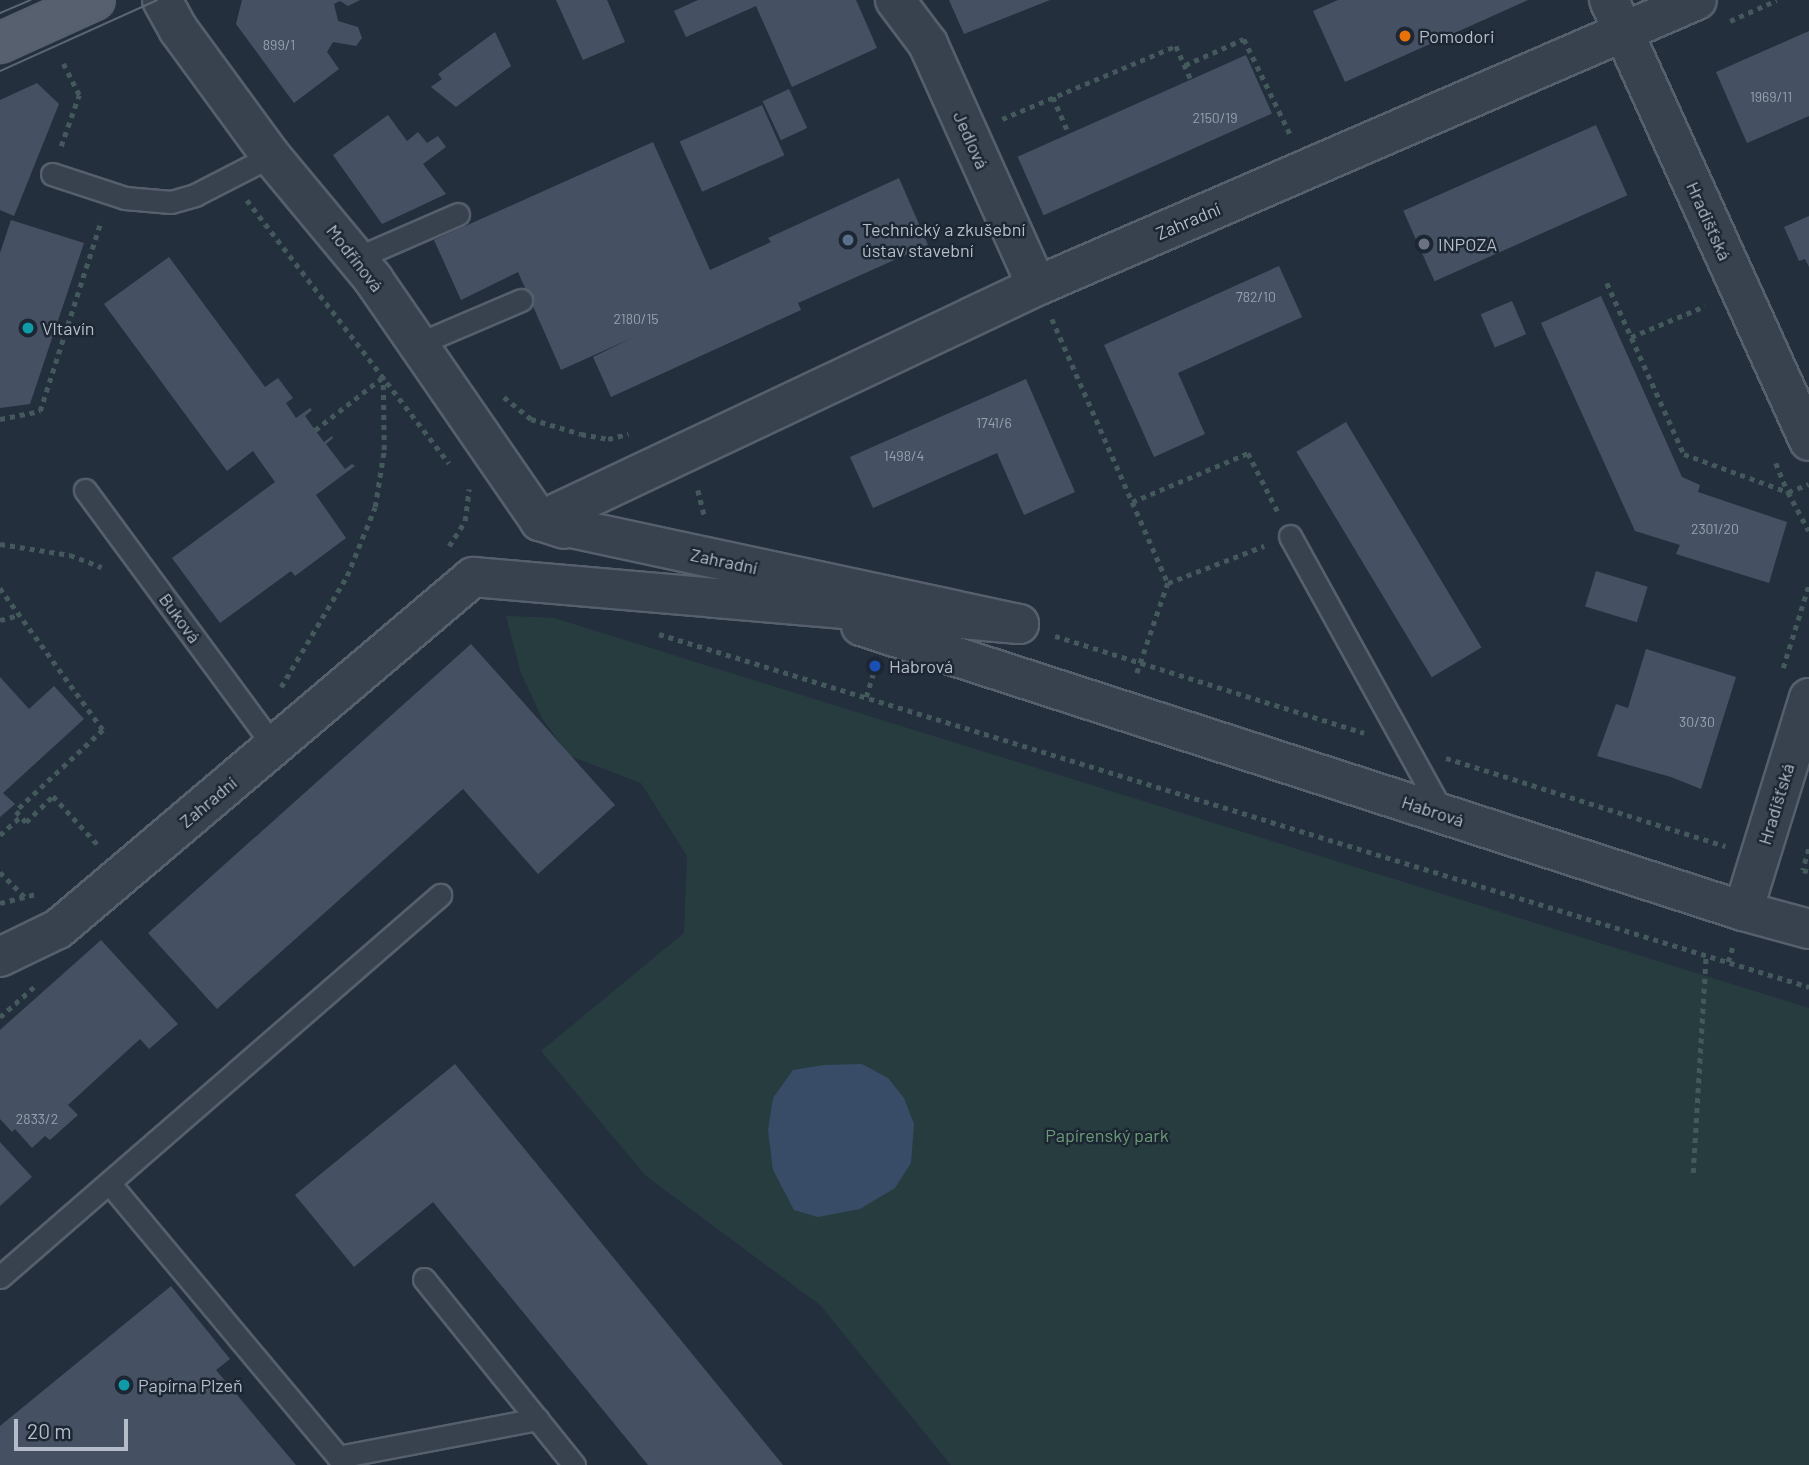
<!DOCTYPE html>
<html>
<head>
<meta charset="utf-8">
<style>
	body { margin:0 }
	#map { position:relative; width:1809px; height:1465px; overflow:hidden; background:#242f3e; font-family:Barlow,sans-serif }
	div>[style] { position:absolute }
	.green>* { inset:0; background:#263c3f }
	.water>* { inset:0; background:#394c67 }
	.building>* { inset:0; background:#455162; transform-origin:0 0 }
	.path>* { height:4.5px; margin-top:-2.25px; transform-origin:0; background:repeating-linear-gradient(90deg,#44595c 0 5px,transparent 0 10px) }
	.roads { filter:drop-shadow(2px 0 #565f6c) drop-shadow(-2px 0 #565f6c) drop-shadow(0 2px #565f6c) drop-shadow(0 -2px #565f6c) }
	.service>* { height:21px; margin:-10.5px; padding:0 10.5px; transform-origin:10.5px; border-radius:10.5px; background:#38414e }
	.minor>* { height:38px; margin:-19px; padding:0 19px; transform-origin:19px; border-radius:19px; background:#38414e }
	.primary>* { height:38px; margin:-19px; padding:0 19px; transform-origin:19px; border-radius:19px; background:#56606e }
	.tram>* { height:2px; margin:-1px; padding:0 1px; transform-origin:1px; border-radius:1px; background:#5a6575 }
	.dots>* { width:19px; height:19px; translate:-50% -50%; box-sizing:border-box; border:4px solid #1d2633; border-radius:50% }
	span { translate:-50% -50%; white-space:nowrap; text-align:center; line-height:1.15; -webkit-text-stroke:5px #1d2633; paint-order:stroke }
	.number-label { font-size:14px; color:#98a1af }
	.number-label span { -webkit-text-stroke-width:0 }
	.poi-label { font-size:18px; color:#b4bcc9 }
	.left { translate:0 -50%; text-align:left }
	.street-label { font-size:18px; color:#b4bcc9 }
	.park-label { font-size:18px; color:#6b9a76 }
	.scale { position:absolute; left:14px; top:1419px; width:114px; height:32px; box-sizing:border-box; border:4px solid #b4bcc9; border-top:0; padding-left:9px; font-size:21px; line-height:24px; white-space:nowrap; color:#b4bcc9; -webkit-text-stroke:5px #1d2633; paint-order:stroke }
</style>
</head>
<body>
<div id="map">
	<div class="green">
		<div style="clip-path:polygon(506px 616px,554px 618px,1809px 1008px,1809px 1465px,951px 1465px,820px 1305px,646px 1176px,541px 1051px,684px 933px,687px 856px,641px 783px,570px 756px,543px 720px,521px 673px)"></div>
	</div>
	<div class="water">
		<div style="clip-path:polygon(862px 1064px,888px 1078px,904px 1098px,914px 1124px,911px 1163px,895px 1188px,860px 1209px,818px 1217px,794px 1210px,773px 1170px,768px 1130px,773px 1098px,793px 1070px,824px 1065px)"></div>
	</div>
	<div class="building">
		<div style="clip-path:polygon(242px 0,360px 0,348px 6px,340px 1px,334px 4px,338px 21px,358px 27px,362px 38px,356px 46px,333px 42px,327px 52px,339px 69px,294px 103px,236px 24px)"></div>
		<div style="clip-path:polygon(556px 0,607px 0,625px 42px,583px 60px)"></div>
		<div style="clip-path:polygon(698px 0,856px 0,877px 48px,792px 87px,756px 6px,686px 37px,674px 11px)"></div>
		<div style="clip-path:polygon(949px 0,1050px 0,964px 34px)"></div>
		<div style="clip-path:polygon(1338px 0,1528px 0,1345px 82px,1313px 11px)"></div>
		<div style="clip-path:polygon(1809px 31px,1809px 116px,1747px 143px,1716px 72px)"></div>
		<div style="clip-path:polygon(495px 32px,511px 66px,456px 107px,431px 87px,442px 79px,438px 74px)"></div>
		<div style="left:1246px;top:55px;width:64px;height:250px;rotate:66deg"></div>
		<div style="clip-path:polygon(37px 83px,59px 104px,14px 216px,0 210px,0 100px)"></div>
		<div style="left:789px;top:89px;width:43px;height:29px;rotate:65deg"></div>
		<div style="left:762px;top:105px;width:55px;height:90px;rotate:66deg"></div>
		<div style="clip-path:polygon(388px 115px,407px 141px,418px 132px,427px 143px,438px 136px,446px 147px,423px 164px,446px 194px,382px 224px,333px 155px)"></div>
		<div style="left:1596px;top:125px;width:77px;height:211px;rotate:66deg"></div>
		<div style="clip-path:polygon(653px 142px,710px 270px,771px 242px,768px 238px,899px 178px,928px 245px,798px 303px,801px 310px,611px 397px,593px 357px,634px 337px,561px 370px,518px 272px,461px 300px,434px 240px)"></div>
		<div style="clip-path:polygon(1809px 216px,1809px 267px,1805px 259px,1799px 261px,1784px 227px)"></div>
		<div style="clip-path:polygon(11px 220px,84px 243px,30px 404px,0 408px,0 253px)"></div>
		<div style="clip-path:polygon(169px 257px,265px 387px,278px 378px,293px 398px,286px 403px,296px 418px,310px 408px,312px 410px,305px 416px,315px 430px,324px 442px,332px 436px,333px 438px,326px 444px,345px 469px,352px 464px,355px 466px,316px 495px,346px 538px,295px 576px,291px 571px,220px 623px,172px 558px,275px 482px,253px 451px,227px 471px,104px 304px)"></div>
		<div style="clip-path:polygon(1279px 266px,1302px 317px,1178px 373px,1205px 434px,1154px 457px,1104px 345px)"></div>
		<div style="clip-path:polygon(1601px 296px,1682px 477px,1700px 485px,1698px 492px,1787px 522px,1769px 583px,1676px 554px,1680px 545px,1635px 531px,1541px 323px)"></div>
		<div style="left:1512px;top:301px;width:36px;height:34px;rotate:67deg"></div>
		<div style="clip-path:polygon(1026px 379px,1075px 492px,1024px 515px,997px 453px,873px 508px,850px 457px)"></div>
		<div style="left:1346px;top:422px;width:263px;height:58px;rotate:59deg"></div>
		<div style="left:1596px;top:571px;width:54px;height:37px;rotate:17deg"></div>
		<div style="clip-path:polygon(471px 644px,615px 805px,538px 874px,463px 789px,217px 1009px,148px 933px)"></div>
		<div style="clip-path:polygon(1646px 649px,1736px 677px,1701px 789px,1671px 777px,1597px 756px,1616px 704px,1628px 708px)"></div>
		<div style="clip-path:polygon(0 677px,29px 709px,54px 686px,84px 719px,3px 793px,15px 804px,0 817px)"></div>
		<div style="clip-path:polygon(101px 940px,178px 1024px,149px 1049px,140px 1039px,68px 1105px,78px 1115px,50px 1140px,45px 1136px,32px 1148px,15px 1129px,12px 1132px,0 1119px,0 1030px)"></div>
		<div style="clip-path:polygon(455px 1064px,783px 1465px,648px 1465px,433px 1202px,354px 1267px,295px 1195px)"></div>
		<div style="clip-path:polygon(0 1142px,32px 1177px,0 1206px)"></div>
		<div style="clip-path:polygon(171px 1286px,230px 1359px,216px 1370px,296px 1465px,0 1465px,0 1426px)"></div>
	</div>
	<div class="path">
		<div style="left:1730px;top:21px;width:51px;rotate:-24.1deg"></div>
		<div style="left:1185px;top:65px;width:64px;rotate:-23.8deg"></div>
		<div style="left:1244px;top:39px;width:108px;rotate:64.1deg"></div>
		<div style="left:1053px;top:97px;width:40px;rotate:66.6deg"></div>
		<div style="left:1002px;top:119px;width:189px;rotate:-22.8deg"></div>
		<div style="left:1176px;top:46px;width:36px;rotate:66deg"></div>
		<div style="left:61px;top:146px;width:54px;rotate:-70.6deg"></div>
		<div style="left:79px;top:95px;width:35px;rotate:-117deg"></div>
		<div style="left:247px;top:200px;width:332px;rotate:52.5deg"></div>
		<div style="left:1607px;top:283px;width:188px;rotate:65.8deg"></div>
		<div style="left:1684px;top:454px;width:111px;rotate:20.1deg"></div>
		<div style="left:1788px;top:492px;width:44px;rotate:61.7deg"></div>
		<div style="left:1052px;top:319px;width:288px;rotate:66.3deg"></div>
		<div style="left:1168px;top:583px;width:98px;rotate:109deg"></div>
		<div style="left:1631px;top:337px;width:80px;rotate:-22.7deg"></div>
		<div style="left:504px;top:397px;width:35px;rotate:39deg"></div>
		<div style="left:531px;top:419px;width:52px;rotate:16.7deg"></div>
		<div style="left:581px;top:434px;width:27px;rotate:10deg"></div>
		<div style="left:608px;top:439px;width:21px;rotate:-14deg"></div>
		<div style="left:0;top:419px;width:41px;rotate:-11.3deg"></div>
		<div style="left:40px;top:411px;width:200px;rotate:-72.2deg"></div>
		<div style="left:315px;top:430px;width:86px;rotate:-37.9deg"></div>
		<div style="left:1776px;top:463px;width:31px;rotate:68deg"></div>
		<div style="left:1788px;top:492px;width:22px;rotate:-21deg"></div>
		<div style="left:698px;top:490px;width:30px;rotate:76deg"></div>
		<div style="left:1132px;top:502px;width:126px;rotate:-22.9deg"></div>
		<div style="left:1248px;top:453px;width:66px;rotate:63deg"></div>
		<div style="left:0;top:544px;width:71px;rotate:8.9deg"></div>
		<div style="left:70px;top:555px;width:34px;rotate:21deg"></div>
		<div style="left:449px;top:546px;width:30px;rotate:-57deg"></div>
		<div style="left:465px;top:521px;width:32px;rotate:-83deg"></div>
		<div style="left:1168px;top:583px;width:103px;rotate:-21.1deg"></div>
		<div style="left:0;top:588px;width:175px;rotate:54deg"></div>
		<div style="left:103px;top:730px;width:119px;rotate:137deg"></div>
		<div style="left:16px;top:811px;width:15px;rotate:48deg"></div>
		<div style="left:26px;top:822px;width:37px;rotate:-44deg"></div>
		<div style="left:53px;top:796px;width:67px;rotate:47.4deg"></div>
		<div style="left:0;top:620px;width:20px;rotate:-15deg"></div>
		<div style="left:659px;top:634px;width:1203px;rotate:17.06deg"></div>
		<div style="left:1055px;top:636px;width:324px;rotate:17.4deg"></div>
		<div style="left:1783px;top:668px;width:88px;rotate:-72.8deg"></div>
		<div style="left:281px;top:687px;width:129px;rotate:-59.3deg"></div>
		<div style="left:347px;top:576px;width:74px;rotate:-67.9deg"></div>
		<div style="left:375px;top:507px;width:58px;rotate:-81deg"></div>
		<div style="left:384px;top:450px;width:72px;rotate:-90.8deg"></div>
		<div style="left:866px;top:697px;width:27px;rotate:-73deg"></div>
		<div style="left:1446px;top:758px;width:293px;rotate:17.5deg"></div>
		<div style="left:0;top:835px;width:28px;rotate:-42deg"></div>
		<div style="left:1809px;top:849px;width:22px;rotate:106deg"></div>
		<div style="left:1803px;top:870px;width:6px;rotate:18deg"></div>
		<div style="left:0;top:872px;width:35px;rotate:45deg"></div>
		<div style="left:0;top:903px;width:38px;rotate:-14deg"></div>
		<div style="left:1728px;top:962px;width:17px;rotate:-73deg"></div>
		<div style="left:0;top:1017px;width:48px;rotate:-41.6deg"></div>
		<div style="left:1693px;top:1173px;width:218px;rotate:-86.6deg"></div>
	</div>
	<div class="roads">
		<div class="service">
			<div style="left:52px;top:174px;width:77px;rotate:18.2deg"></div>
			<div style="left:125px;top:198px;width:46px;rotate:5deg"></div>
			<div style="left:171px;top:202px;width:25px;rotate:-16deg"></div>
			<div style="left:195px;top:195px;width:85px;rotate:-27.2deg"></div>
			<div style="left:357px;top:258px;width:110px;rotate:-23.5deg"></div>
			<div style="left:418px;top:344px;width:112px;rotate:-23.1deg"></div>
			<div style="left:85px;top:490px;width:318px;rotate:53.6deg"></div>
			<div style="left:1290px;top:536px;width:316px;rotate:61.1deg"></div>
			<div style="left:110px;top:1184px;width:366px;rotate:50.1deg"></div>
			<div style="left:0;top:1277px;width:583px;rotate:-40.96deg"></div>
			<div style="left:424px;top:1279px;width:239px;rotate:51.1deg"></div>
			<div style="left:338px;top:1457px;width:203px;rotate:-10.8deg"></div>
		</div>
		<div class="minor">
			<div style="left:162px;top:0;width:33px;rotate:61deg"></div>
			<div style="left:178px;top:29px;width:157px;rotate:53.8deg"></div>
			<div style="left:271px;top:156px;width:160px;rotate:50.3deg"></div>
			<div style="left:373px;top:279px;width:294px;rotate:55.4deg"></div>
			<div style="left:540px;top:521px;width:25px;rotate:18deg"></div>
			<div style="left:895px;top:0;width:55px;rotate:53.1deg"></div>
			<div style="left:928px;top:44px;width:265px;rotate:65.8deg"></div>
			<div style="left:1609px;top:0;width:484px;rotate:65.6deg"></div>
			<div style="left:861px;top:626px;width:927px;rotate:17.91deg"></div>
			<div style="left:1743px;top:911px;width:68px;rotate:15.3deg"></div>
			<div style="left:1743px;top:911px;width:223px;rotate:-72.8deg"></div>
			<div style="left:0;top:957px;width:64px;rotate:-25.8deg"></div>
			<div style="left:58px;top:929px;width:544px;rotate:-40.3deg"></div>
			<div style="left:473px;top:577px;width:548px;rotate:4.92deg"></div>
			<div style="left:1019px;top:624px;width:490px;rotate:-167.9deg"></div>
			<div style="left:540px;top:521px;width:550px;rotate:-25.31deg"></div>
			<div style="left:1037px;top:286px;width:719px;rotate:-23.43deg"></div>
		</div>
		<div class="primary">
			<div style="left:0;top:43px;width:104px;rotate:-24.4deg"></div>
		</div>
	</div>
	<div class="tram">
		<div style="left:0;top:13px;width:33px;rotate:-23deg"></div>
		<div style="left:0;top:71px;width:172px;rotate:-24.3deg"></div>
	</div>
	<div class="dots">
		<div style="left:1405px;top:36px;background:#e8710a"></div>
		<div style="left:848px;top:240px;background:#5c6f8a"></div>
		<div style="left:1424px;top:244px;background:#6b7280"></div>
		<div style="left:28px;top:328px;background:#0f9aa8"></div>
		<div style="left:875px;top:666px;background:#1a4fb4"></div>
		<div style="left:124px;top:1385px;background:#0f9aa8"></div>
	</div>
	<div class="number-label">
		<span style="left:279px;top:45px">899/1</span>
		<span style="left:1771px;top:97px">1969/11</span>
		<span style="left:1215px;top:118px">2150/19</span>
		<span style="left:1256px;top:297px">782/10</span>
		<span style="left:636px;top:319px">2180/15</span>
		<span style="left:994px;top:423px">1741/6</span>
		<span style="left:904px;top:456px">1498/4</span>
		<span style="left:1715px;top:529px">2301/20</span>
		<span style="left:1697px;top:722px">30/30</span>
		<span style="left:37px;top:1119px">2833/2</span>
	</div>
	<div class="poi-label">
		<span class="left" style="left:1419px;top:36px">Pomodori</span>
		<span class="left" style="left:862px;top:240px">Technický a zkušební<br>ústav stavební</span>
		<span class="left" style="left:1438px;top:244px">INPOZA</span>
		<span class="left" style="left:42px;top:328px">Vltavín</span>
		<span class="left" style="left:889px;top:666px">Habrová</span>
		<span class="left" style="left:138px;top:1385px">Papírna Plzeň</span>
	</div>
	<div class="street-label">
		<span style="left:971px;top:140px;rotate:66deg">Jedlová</span>
		<span style="left:1188px;top:221px;rotate:-23deg">Zahradní</span>
		<span style="left:1709px;top:221px;rotate:66deg">Hradišťská</span>
		<span style="left:355px;top:258px;rotate:52deg">Modřínová</span>
		<span style="left:724px;top:561px;rotate:12deg">Zahradní</span>
		<span style="left:180px;top:618px;rotate:54deg">Buková</span>
		<span style="left:208px;top:802px;rotate:-40deg">Zahradní</span>
		<span style="left:1776px;top:804px;rotate:-73deg">Hradišťská</span>
		<span style="left:1433px;top:811px;rotate:18deg">Habrová</span>
	</div>
	<div class="park-label">
		<span style="left:1107px;top:1135px">Papírenský park</span>
	</div>
	<div class="scale">20 m</div>
</div>
</body>
</html>
